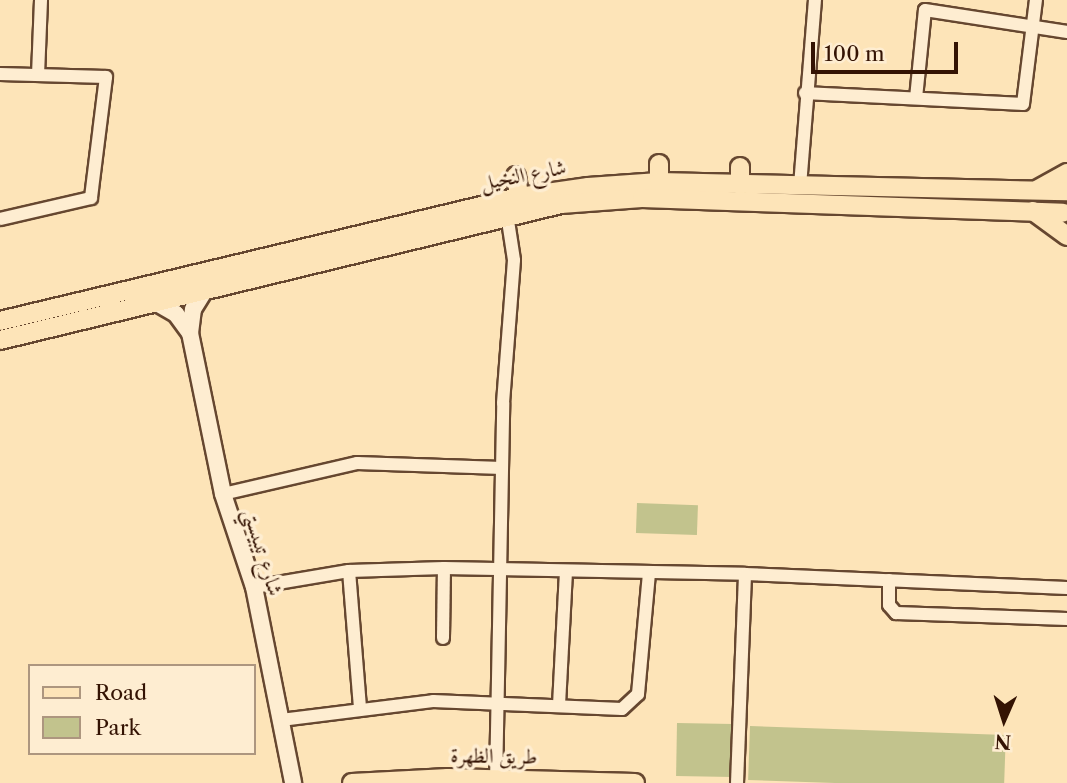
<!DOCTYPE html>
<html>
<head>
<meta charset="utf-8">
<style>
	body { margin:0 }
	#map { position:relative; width:1067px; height:783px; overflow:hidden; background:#fde4b8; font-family:"Libre Caslon Text",Amiri,serif }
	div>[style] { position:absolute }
	.green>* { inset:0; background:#c2c38d; transform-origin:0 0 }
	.roads { filter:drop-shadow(2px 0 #664730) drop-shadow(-2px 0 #664730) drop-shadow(0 2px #664730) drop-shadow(0 -2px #664730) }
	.minor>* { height:12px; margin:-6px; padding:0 6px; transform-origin:6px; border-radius:6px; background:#feedd1 }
	.secondary>* { height:16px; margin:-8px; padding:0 8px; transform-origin:8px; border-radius:8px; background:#feedd1 }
	.primary>* { height:18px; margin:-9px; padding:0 9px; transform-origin:9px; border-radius:9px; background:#fde4b8 }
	span { translate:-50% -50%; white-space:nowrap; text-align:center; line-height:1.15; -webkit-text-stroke:7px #feedd1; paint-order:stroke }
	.street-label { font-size:21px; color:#341303 }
	.legend { position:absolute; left:28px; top:664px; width:228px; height:91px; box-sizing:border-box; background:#feedd1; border:2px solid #ad967f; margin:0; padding:9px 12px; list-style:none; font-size:21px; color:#341303 }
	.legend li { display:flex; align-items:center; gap:14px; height:35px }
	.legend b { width:35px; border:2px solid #ad967f }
	.north { position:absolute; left:969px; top:685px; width:70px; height:70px; -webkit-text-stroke:5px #feedd1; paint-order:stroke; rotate:183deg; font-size:19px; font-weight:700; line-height:28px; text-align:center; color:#341303 }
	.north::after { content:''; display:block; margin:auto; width:24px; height:32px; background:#341303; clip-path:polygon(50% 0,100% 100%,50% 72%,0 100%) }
	.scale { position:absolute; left:811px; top:42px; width:147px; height:32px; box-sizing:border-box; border:4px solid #341303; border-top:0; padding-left:9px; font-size:21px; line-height:24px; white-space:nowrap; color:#341303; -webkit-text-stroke:5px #feedd1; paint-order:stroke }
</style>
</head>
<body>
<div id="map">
	<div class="green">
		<div style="left:637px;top:503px;width:61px;height:30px;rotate:2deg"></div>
		<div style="left:677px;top:723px;width:56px;height:53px;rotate:1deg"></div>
		<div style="left:750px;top:726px;width:256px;height:54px;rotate:2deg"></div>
	</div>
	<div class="roads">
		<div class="minor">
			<div style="left:0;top:74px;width:106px;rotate:1.6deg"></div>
			<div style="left:106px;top:77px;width:122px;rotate:97.1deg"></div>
			<div style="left:91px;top:198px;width:93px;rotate:167deg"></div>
			<div style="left:38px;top:75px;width:75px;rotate:-87.7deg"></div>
			<div style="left:805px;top:93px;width:218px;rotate:2.9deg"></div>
			<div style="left:1023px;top:104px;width:105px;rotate:-82.9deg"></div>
			<div style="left:916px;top:98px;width:88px;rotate:-84.2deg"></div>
			<div style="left:925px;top:10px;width:144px;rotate:8.8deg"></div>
			<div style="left:800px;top:186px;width:187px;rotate:-85.4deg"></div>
			<div style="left:223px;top:494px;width:138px;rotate:-13deg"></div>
			<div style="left:357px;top:463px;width:145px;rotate:2deg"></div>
			<div style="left:349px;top:571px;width:136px;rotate:85.4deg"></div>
			<div style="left:889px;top:580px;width:25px;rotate:90deg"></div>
			<div style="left:889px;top:605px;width:11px;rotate:49deg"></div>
			<div style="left:896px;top:613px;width:171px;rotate:2deg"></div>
			<div style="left:254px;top:587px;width:96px;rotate:-9.6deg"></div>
			<div style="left:349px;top:571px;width:95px;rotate:-1.8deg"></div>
			<div style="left:444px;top:568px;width:301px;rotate:1.1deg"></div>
			<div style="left:745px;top:574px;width:322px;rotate:2.5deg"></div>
			<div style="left:443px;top:638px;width:70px;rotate:-89.2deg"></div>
			<div style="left:559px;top:705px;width:132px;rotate:-87deg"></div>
			<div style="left:281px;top:720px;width:153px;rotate:-7.1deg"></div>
			<div style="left:433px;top:701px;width:189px;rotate:2.4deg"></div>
			<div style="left:622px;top:709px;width:22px;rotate:-43deg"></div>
			<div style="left:638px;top:694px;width:121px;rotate:-84.8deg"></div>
			<div style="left:496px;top:783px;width:380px;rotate:-88.9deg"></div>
			<div style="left:503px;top:403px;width:143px;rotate:-85.6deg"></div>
			<div style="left:514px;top:260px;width:47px;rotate:-98.7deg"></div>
			<div style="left:737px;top:783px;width:209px;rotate:-87.8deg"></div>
		</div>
		<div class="secondary">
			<div style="left:205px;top:290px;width:22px;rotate:122deg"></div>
			<div style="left:193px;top:309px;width:24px;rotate:97deg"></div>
			<div style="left:190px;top:333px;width:164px;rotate:78.4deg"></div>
			<div style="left:223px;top:494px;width:98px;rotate:71.6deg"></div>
			<div style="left:254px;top:587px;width:200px;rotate:78.7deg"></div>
			<div style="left:157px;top:303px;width:22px;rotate:30deg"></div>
			<div style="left:176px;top:314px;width:24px;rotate:54deg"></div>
		</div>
		<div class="primary">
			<div style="left:516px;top:176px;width:32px;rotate:81deg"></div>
			<div style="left:659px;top:182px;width:18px;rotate:-90deg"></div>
			<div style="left:740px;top:185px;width:18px;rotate:-90deg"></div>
			<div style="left:1038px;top:189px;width:33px;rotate:-29deg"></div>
			<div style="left:1033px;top:211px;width:42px;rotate:36.3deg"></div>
			<div style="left:0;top:321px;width:534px;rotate:-13.44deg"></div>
			<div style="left:519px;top:197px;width:70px;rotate:-8.2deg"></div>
			<div style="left:588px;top:187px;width:71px;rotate:-4deg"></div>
			<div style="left:659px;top:182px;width:408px;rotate:1.3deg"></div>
			<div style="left:0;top:340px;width:577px;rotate:-13.63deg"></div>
			<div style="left:561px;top:204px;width:81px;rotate:-4.2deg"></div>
			<div style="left:642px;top:198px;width:421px;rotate:2deg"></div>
			<div style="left:352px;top:783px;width:96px;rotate:-3deg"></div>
			<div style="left:448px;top:778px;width:187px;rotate:1.5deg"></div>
		</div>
	</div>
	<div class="street-label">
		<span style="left:523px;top:175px;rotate:-11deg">شارع النخيل</span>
		<span style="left:263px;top:552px;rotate:73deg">شارع تيبيستي</span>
		<span style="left:494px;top:756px;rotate:1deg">طريق الظهرة</span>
	</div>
	<ul class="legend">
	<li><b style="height:9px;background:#fde4b8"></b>Road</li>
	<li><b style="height:19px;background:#c2c38d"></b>Park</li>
	</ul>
	<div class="north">N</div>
	<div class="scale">100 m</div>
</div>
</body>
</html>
